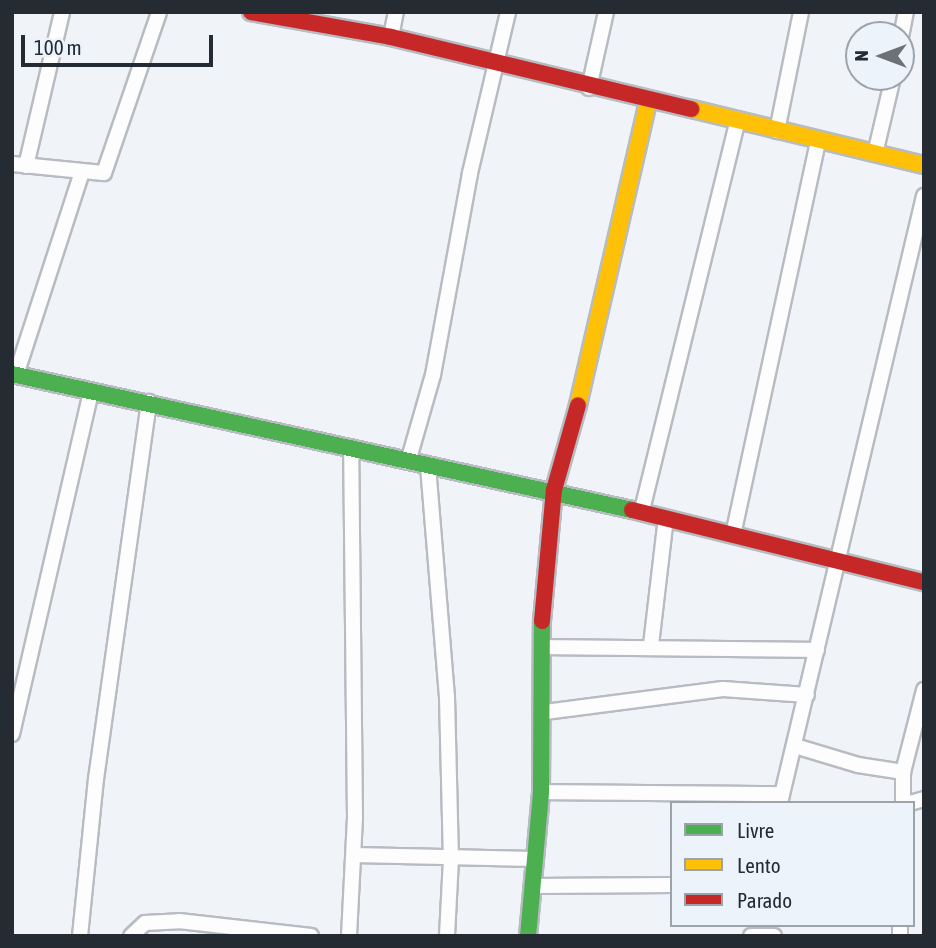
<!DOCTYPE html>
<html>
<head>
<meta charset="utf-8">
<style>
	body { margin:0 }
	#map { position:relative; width:936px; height:948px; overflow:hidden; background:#f0f3f8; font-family:"Asap Condensed",sans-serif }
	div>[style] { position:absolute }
	.roads { filter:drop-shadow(2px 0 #b7bcc2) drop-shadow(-2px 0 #b7bcc2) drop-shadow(0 2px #b7bcc2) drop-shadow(0 -2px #b7bcc2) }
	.street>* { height:14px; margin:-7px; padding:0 7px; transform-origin:7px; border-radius:7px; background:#fdfdfe }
	.fast>* { height:16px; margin:-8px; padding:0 8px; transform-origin:8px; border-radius:8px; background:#4caf50 }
	.slow>* { height:16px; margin:-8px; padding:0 8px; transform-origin:8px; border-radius:8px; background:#ffc107 }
	.jam>* { height:16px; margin:-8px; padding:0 8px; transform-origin:8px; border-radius:8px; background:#c62828 }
	span { translate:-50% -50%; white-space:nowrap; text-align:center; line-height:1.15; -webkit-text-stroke:7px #ecf3fb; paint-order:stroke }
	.frame { position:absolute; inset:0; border:14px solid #242b32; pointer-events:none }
	.legend { position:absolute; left:670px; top:801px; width:245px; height:126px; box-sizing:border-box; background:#ecf3fb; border:2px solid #9ca3ab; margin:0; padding:9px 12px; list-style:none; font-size:21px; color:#242b32 }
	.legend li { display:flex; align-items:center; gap:14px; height:35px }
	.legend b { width:35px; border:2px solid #9ca3ab }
	.north { position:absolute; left:845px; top:21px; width:70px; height:70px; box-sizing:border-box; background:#ecf3fb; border:2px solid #9ca3ab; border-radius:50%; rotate:270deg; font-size:19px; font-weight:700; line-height:28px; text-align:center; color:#242b32 }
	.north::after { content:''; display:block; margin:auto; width:24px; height:32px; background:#6b7177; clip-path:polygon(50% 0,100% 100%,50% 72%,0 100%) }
	.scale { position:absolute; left:21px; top:35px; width:192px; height:32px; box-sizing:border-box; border:4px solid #242b32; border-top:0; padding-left:9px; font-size:21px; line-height:24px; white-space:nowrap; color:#242b32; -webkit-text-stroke:5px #ecf3fb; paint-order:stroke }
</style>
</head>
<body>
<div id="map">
	<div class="roads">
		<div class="street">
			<div style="left:391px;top:37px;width:25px;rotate:-79deg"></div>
			<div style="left:901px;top:37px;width:25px;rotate:-79deg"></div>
			<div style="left:589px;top:88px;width:78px;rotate:-77.4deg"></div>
			<div style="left:777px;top:131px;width:121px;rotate:-78.6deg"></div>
			<div style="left:875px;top:154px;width:79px;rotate:-76.8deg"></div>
			<div style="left:12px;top:164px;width:92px;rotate:5.6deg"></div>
			<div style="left:104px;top:173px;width:170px;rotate:-71.1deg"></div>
			<div style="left:26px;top:166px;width:158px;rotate:-76.8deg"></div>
			<div style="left:16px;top:375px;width:213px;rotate:-72deg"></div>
			<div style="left:408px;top:462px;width:91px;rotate:-74deg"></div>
			<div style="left:433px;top:375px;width:205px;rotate:-79.6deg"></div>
			<div style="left:470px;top:173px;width:165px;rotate:-76.7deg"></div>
			<div style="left:428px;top:466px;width:232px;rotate:85.3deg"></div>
			<div style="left:447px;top:697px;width:162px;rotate:88.6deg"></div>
			<div style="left:451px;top:859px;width:77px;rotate:93deg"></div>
			<div style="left:642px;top:510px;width:399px;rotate:-76.2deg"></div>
			<div style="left:733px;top:535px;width:403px;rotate:-77.8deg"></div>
			<div style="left:651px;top:645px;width:128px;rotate:-83.3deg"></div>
			<div style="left:543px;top:647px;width:274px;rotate:0.6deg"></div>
			<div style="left:545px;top:712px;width:179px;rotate:-7.4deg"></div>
			<div style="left:723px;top:689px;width:84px;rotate:4.1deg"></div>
			<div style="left:12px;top:734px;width:352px;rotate:-77deg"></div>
			<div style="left:795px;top:746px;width:66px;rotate:16.8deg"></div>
			<div style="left:858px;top:765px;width:46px;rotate:8.8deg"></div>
			<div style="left:541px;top:792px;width:241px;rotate:0.5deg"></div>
			<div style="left:780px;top:803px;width:624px;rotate:-76.65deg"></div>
			<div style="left:903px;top:803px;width:31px;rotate:-90deg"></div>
			<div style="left:903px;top:772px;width:85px;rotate:-75.6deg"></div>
			<div style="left:910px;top:803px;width:15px;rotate:-16deg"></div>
			<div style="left:354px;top:855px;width:180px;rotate:1.3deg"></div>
			<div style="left:533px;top:886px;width:139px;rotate:-0.4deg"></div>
			<div style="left:80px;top:936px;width:158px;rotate:-84.2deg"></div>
			<div style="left:96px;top:779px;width:381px;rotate:-82deg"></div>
			<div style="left:131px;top:936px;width:19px;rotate:-43deg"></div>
			<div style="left:145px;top:923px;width:34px;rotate:-3deg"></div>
			<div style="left:179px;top:921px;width:133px;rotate:6.5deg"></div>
			<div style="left:349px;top:936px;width:118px;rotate:-87.1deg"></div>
			<div style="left:355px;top:818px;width:367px;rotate:-90.6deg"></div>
			<div style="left:751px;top:936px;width:23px"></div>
			<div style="left:900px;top:936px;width:11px;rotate:-90deg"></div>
		</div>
		<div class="fast">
			<div style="left:12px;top:374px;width:635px;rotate:12.37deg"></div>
			<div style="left:528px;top:936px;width:145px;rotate:-84.8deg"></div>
			<div style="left:541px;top:792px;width:171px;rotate:-89.7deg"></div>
		</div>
		<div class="slow">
			<div style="left:692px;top:109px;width:239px;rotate:13.6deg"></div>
			<div style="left:578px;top:405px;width:312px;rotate:-77deg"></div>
		</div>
		<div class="jam">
			<div style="left:251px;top:12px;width:142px;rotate:10.1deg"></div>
			<div style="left:391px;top:37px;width:309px;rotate:13.5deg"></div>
			<div style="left:632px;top:510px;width:301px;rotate:13.9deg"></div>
			<div style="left:542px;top:621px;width:132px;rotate:-84.8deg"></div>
			<div style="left:554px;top:490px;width:88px;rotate:-74.2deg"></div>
		</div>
	</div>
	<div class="frame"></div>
	<ul class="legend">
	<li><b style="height:9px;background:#4caf50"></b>Livre</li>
	<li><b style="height:9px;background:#ffc107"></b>Lento</li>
	<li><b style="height:9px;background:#c62828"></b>Parado</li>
	</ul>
	<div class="north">N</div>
	<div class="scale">100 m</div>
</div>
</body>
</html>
